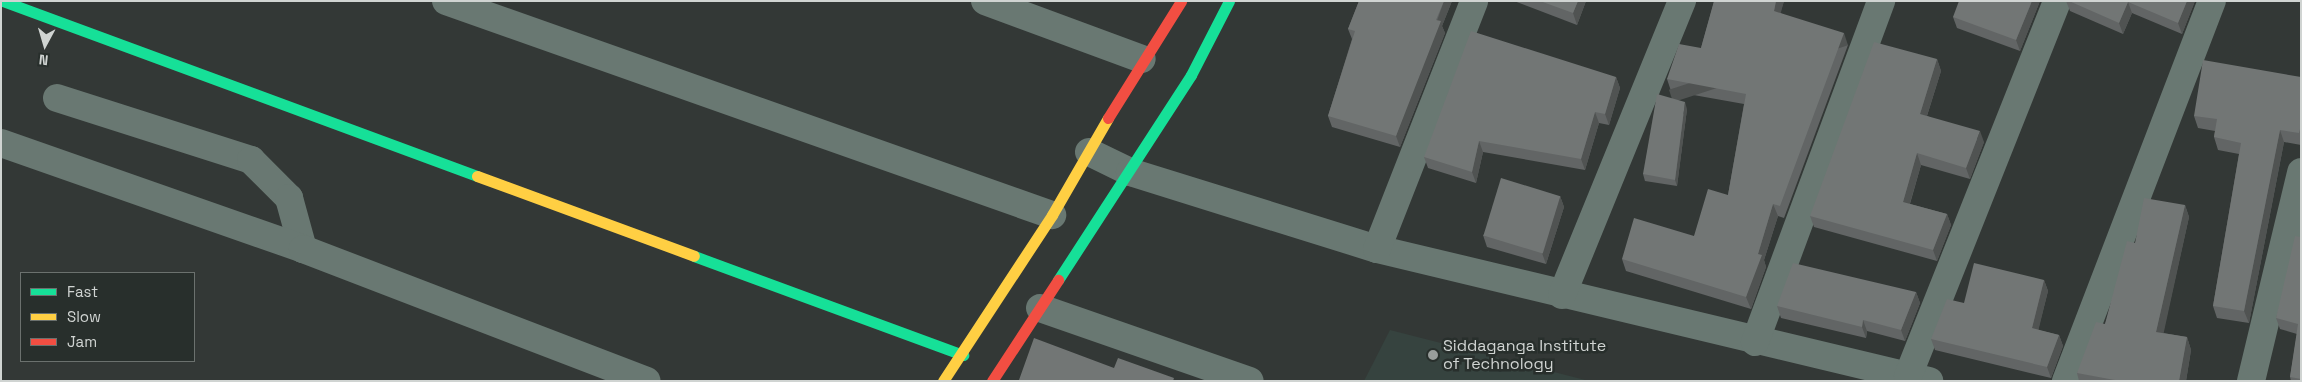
<!DOCTYPE html>
<html>
<head>
<meta charset="utf-8">
<style>
	body { margin:0 }
	#map { position:relative; width:2302px; height:382px; overflow:hidden; background:#333836; font-family:"Space Grotesk",sans-serif }
	div>[style] { position:absolute }
	.built>* { inset:0; background:#36433f }
	.street>* { height:28px; margin:-14px; padding:0 14px; transform-origin:14px; border-radius:14px; background:#697872 }
	.fast>* { height:11px; margin:-5.5px; padding:0 5.5px; transform-origin:5.5px; border-radius:5.5px; background:#16e098 }
	.slow>* { height:11px; margin:-5.5px; padding:0 5.5px; transform-origin:5.5px; border-radius:5.5px; background:#ffcf43 }
	.jam>* { height:11px; margin:-5.5px; padding:0 5.5px; transform-origin:5.5px; border-radius:5.5px; background:#f24e42 }
	.wall>* { inset:0; background:#626565 }
	.shaded-wall>* { inset:0; background:#505352; transform-origin:0 0 }
	.building>* { inset:0; background:#727675; transform-origin:0 0 }
	.dots>* { width:14px; height:14px; translate:-50% -50%; box-sizing:border-box; border:2px solid #282f2c; border-radius:50% }
	span { translate:-50% -50%; white-space:nowrap; text-align:center; line-height:1.15; -webkit-text-stroke:5px #282f2c; paint-order:stroke }
	.poi-label { font-size:16px; color:#d0d4d2 }
	.left { translate:0 -50%; text-align:left }
	.frame { position:absolute; inset:0; border:2px solid #d0d4d2; pointer-events:none }
	.legend { position:absolute; left:20px; top:272px; width:175px; height:90px; box-sizing:border-box; background:#282f2c; border:1px solid #6b716e; margin:0; padding:6px 9px; list-style:none; font-size:15px; color:#d0d4d2 }
	.legend li { display:flex; align-items:center; gap:10px; height:25px }
	.legend b { width:25px; border:1px solid #6b716e }
	.north { position:absolute; left:20px; top:20px; width:50px; height:50px; -webkit-text-stroke:4px #282f2c; paint-order:stroke; rotate:186deg; font-size:14px; font-weight:700; line-height:20px; text-align:center; color:#d0d4d2 }
	.north::after { content:''; display:block; margin:auto; width:18px; height:22px; background:#d0d4d2; clip-path:polygon(50% 0,100% 100%,50% 72%,0 100%) }
</style>
</head>
<body>
<div id="map">
	<div class="built">
		<div style="clip-path:polygon(1390px 330px,1589px 381px,1364px 381px)"></div>
	</div>
	<div class="street">
		<div style="left:446px;top:1px;width:643px;rotate:19.45deg"></div>
		<div style="left:985px;top:1px;width:167px;rotate:20.3deg"></div>
		<div style="left:57px;top:98px;width:204px;rotate:17.7deg"></div>
		<div style="left:251px;top:160px;width:54px;rotate:45deg"></div>
		<div style="left:289px;top:198px;width:53px;rotate:74.6deg"></div>
		<div style="left:1px;top:143px;width:320px;rotate:19.3deg"></div>
		<div style="left:303px;top:249px;width:368px;rotate:21deg"></div>
		<div style="left:1089px;top:152px;width:46px;rotate:26deg"></div>
		<div style="left:1130px;top:172px;width:259px;rotate:17.3deg"></div>
		<div style="left:1377px;top:249px;width:568px;rotate:13.45deg"></div>
		<div style="left:1377px;top:249px;width:266px;rotate:-68.6deg"></div>
		<div style="left:1562px;top:295px;width:318px;rotate:-67.8deg"></div>
		<div style="left:1040px;top:308px;width:222px;rotate:19.2deg"></div>
		<div style="left:1755px;top:342px;width:364px;rotate:-69.7deg"></div>
		<div style="left:1908px;top:376px;width:404px;rotate:-68.3deg"></div>
		<div style="left:2066px;top:381px;width:407px;rotate:-69deg"></div>
		<div style="left:2251px;top:381px;width:215px;rotate:-76.5deg"></div>
	</div>
	<div class="fast">
		<div style="left:3px;top:1px;width:505px;rotate:20.26deg"></div>
		<div style="left:694px;top:256px;width:287px;rotate:20.2deg"></div>
		<div style="left:1058px;top:280px;width:244px;rotate:-57deg"></div>
		<div style="left:1191px;top:75px;width:83px;rotate:-62.8deg"></div>
	</div>
	<div class="slow">
		<div style="left:477px;top:176px;width:231px;rotate:20.2deg"></div>
		<div style="left:943px;top:381px;width:199px;rotate:-56.7deg"></div>
		<div style="left:1052px;top:215px;width:112px;rotate:-60deg"></div>
	</div>
	<div class="jam">
		<div style="left:1108px;top:118px;width:138px;rotate:-58deg"></div>
		<div style="left:992px;top:381px;width:121px;rotate:-56.8deg"></div>
	</div>
	<div class="wall">
		<div style="clip-path:polygon(1359px 1px,1452px 1px,1442px 26px,1445px 33px,1400px 147px,1332px 127px,1328px 116px,1352px 39px,1348px 29px)"></div>
		<div style="clip-path:polygon(1514px 1px,1586px 1px,1577px 25px)"></div>
		<div style="clip-path:polygon(1713px 1px,1784px 1px,1780px 13px,1848px 45px,1784px 218px,1778px 216px,1764px 260px,1766px 267px,1751px 309px,1626px 271px,1622px 259px,1694px 236px,1728px 195px,1744px 104px,1671px 91px,1667px 79px,1701px 48px,1714px 2px)"></div>
		<div style="clip-path:polygon(2040px 1px,2020px 51px,1957px 28px,1953px 17px)"></div>
		<div style="clip-path:polygon(2066px 1px,2195px 1px,2182px 34px,2132px 13px,2123px 34px,2070px 11px)"></div>
		<div style="clip-path:polygon(1937px 59px,1941px 71px,1927px 116px,1984px 142px,1970px 179px,1921px 165px,1910px 204px,1947px 214px,1951px 225px,1937px 261px,1814px 227px,1810px 216px)"></div>
		<div style="clip-path:polygon(1616px 77px,1620px 88px,1609px 125px,1599px 123px,1585px 170px,1483px 152px,1476px 183px,1428px 168px,1424px 157px)"></div>
		<div style="clip-path:polygon(2301px 77px,2301px 145px,2284px 142px,2249px 323px,2217px 318px,2213px 306px,2239px 154px,2218px 150px,2214px 137px,2215px 131px,2198px 128px,2194px 116px)"></div>
		<div style="clip-path:polygon(1687px 109px,1677px 186px,1645px 181px,1643px 174px)"></div>
		<div style="clip-path:polygon(1560px 196px,1564px 207px,1546px 264px,1487px 247px,1483px 235px)"></div>
		<div style="clip-path:polygon(2185px 205px,2189px 217px,2163px 333px,2187px 337px,2191px 350px,2186px 381px,2079px 381px,2077px 373px,2105px 324px,2135px 243px)"></div>
		<div style="clip-path:polygon(2301px 237px,2301px 381px,2291px 381px,2290px 377px,2297px 334px,2280px 329px,2276px 318px)"></div>
		<div style="clip-path:polygon(2044px 280px,2048px 291px,2038px 330px,2059px 335px,2063px 346px,2051px 378px,1935px 350px,1931px 339px,1964px 303px)"></div>
		<div style="clip-path:polygon(1916px 292px,1920px 303px,1905px 341px,1867px 331px,1866px 338px,1781px 318px,1777px 306px)"></div>
	</div>
	<div class="shaded-wall">
		<div style="clip-path:polygon(1444px 1px,1452px 1px,1442px 26px,1445px 33px,1400px 147px,1396px 136px)"></div>
		<div style="clip-path:polygon(1578px 1px,1586px 1px,1577px 25px,1573px 13px)"></div>
		<div style="clip-path:polygon(1776px 1px,1784px 1px,1778px 23px,1774px 11px)"></div>
		<div style="clip-path:polygon(2032px 1px,2040px 1px,2020px 51px,2016px 40px)"></div>
		<div style="clip-path:polygon(2187px 1px,2195px 1px,2182px 34px,2178px 23px)"></div>
		<div style="clip-path:polygon(2128px 2px,2132px 13px,2123px 34px,2119px 23px)"></div>
		<div style="left:1844px;top:33px;width:13px;height:184px;rotate:72deg"></div>
		<div style="clip-path:polygon(1937px 59px,1941px 71px,1924px 125px,1920px 114px)"></div>
		<div style="clip-path:polygon(1616px 77px,1620px 88px,1609px 125px,1605px 114px)"></div>
		<div style="clip-path:polygon(1685px 102px,1687px 109px,1677px 186px,1675px 180px)"></div>
		<div style="clip-path:polygon(1595px 112px,1599px 123px,1585px 170px,1581px 159px)"></div>
		<div style="clip-path:polygon(2280px 130px,2284px 142px,2249px 323px,2244px 311px)"></div>
		<div style="clip-path:polygon(1980px 131px,1984px 142px,1970px 179px,1966px 168px)"></div>
		<div style="clip-path:polygon(1479px 141px,1483px 152px,1476px 183px,1472px 172px)"></div>
		<div style="clip-path:polygon(1917px 153px,1921px 165px,1907px 213px,1903px 202px)"></div>
		<div style="clip-path:polygon(1560px 196px,1564px 207px,1546px 264px,1542px 253px)"></div>
		<div style="clip-path:polygon(1773px 204px,1778px 216px,1764px 260px,1766px 267px,1751px 309px,1746px 297px,1758px 254px)"></div>
		<div style="clip-path:polygon(2185px 205px,2189px 217px,2161px 345px,2156px 332px)"></div>
		<div style="clip-path:polygon(1947px 214px,1951px 225px,1937px 261px,1933px 250px)"></div>
		<div style="clip-path:polygon(2044px 280px,2048px 291px,2036px 340px,2032px 328px)"></div>
		<div style="clip-path:polygon(1916px 292px,1920px 303px,1905px 341px,1901px 330px)"></div>
		<div style="clip-path:polygon(1863px 320px,1867px 331px,1866px 338px,1862px 327px)"></div>
		<div style="clip-path:polygon(2059px 335px,2063px 346px,2051px 378px,2047px 367px)"></div>
		<div style="clip-path:polygon(2187px 337px,2191px 350px,2186px 381px,2179px 381px)"></div>
	</div>
	<div class="building">
		<div style="clip-path:polygon(1359px 1px,1444px 1px,1436px 20px,1441px 21px,1396px 136px,1328px 116px,1355px 31px,1348px 29px)"></div>
		<div style="clip-path:polygon(1540px 1px,1578px 1px,1573px 13px)"></div>
		<div style="clip-path:polygon(1714px 1px,1776px 1px,1774px 11px,1844px 33px,1780px 206px,1773px 204px,1758px 254px,1762px 255px,1746px 297px,1622px 259px,1634px 218px,1694px 236px,1708px 189px,1728px 195px,1746px 94px,1667px 79px,1679px 44px,1701px 48px)"></div>
		<div style="clip-path:polygon(1959px 1px,2032px 1px,2016px 40px,1953px 17px)"></div>
		<div style="clip-path:polygon(2069px 1px,2187px 1px,2178px 23px,2128px 2px,2119px 23px)"></div>
		<div style="clip-path:polygon(1471px 31px,1616px 77px,1605px 114px,1595px 112px,1581px 159px,1479px 141px,1472px 172px,1424px 157px)"></div>
		<div style="clip-path:polygon(1874px 42px,1937px 59px,1920px 114px,1980px 131px,1966px 168px,1917px 153px,1903px 202px,1947px 214px,1933px 250px,1810px 216px)"></div>
		<div style="clip-path:polygon(2203px 60px,2301px 77px,2301px 125px,2299px 133px,2280px 130px,2244px 311px,2213px 306px,2241px 143px,2214px 137px,2217px 119px,2194px 116px)"></div>
		<div style="clip-path:polygon(1657px 94px,1685px 102px,1675px 180px,1643px 174px)"></div>
		<div style="left:1501px;top:178px;width:62px;height:60px;rotate:17deg"></div>
		<div style="clip-path:polygon(2144px 198px,2185px 205px,2156px 332px,2187px 337px,2179px 381px,2120px 381px,2077px 373px,2096px 322px,2105px 324px,2127px 241px,2135px 243px)"></div>
		<div style="clip-path:polygon(2295px 236px,2301px 237px,2301px 379px,2290px 377px,2298px 324px,2276px 318px)"></div>
		<div style="clip-path:polygon(1793px 263px,1916px 292px,1901px 330px,1863px 320px,1862px 327px,1777px 306px)"></div>
		<div style="clip-path:polygon(1974px 263px,2044px 280px,2032px 328px,2059px 335px,2047px 367px,1931px 339px,1947px 299px,1964px 303px)"></div>
		<div style="clip-path:polygon(1034px 338px,1114px 368px,1118px 358px,1174px 378px,1173px 381px,1022px 381px,1019px 380px)"></div>
	</div>
	<div class="dots">
		<div style="left:1433px;top:355px;background:#999d9b"></div>
	</div>
	<div class="poi-label">
		<span class="left" style="left:1443px;top:355px">Siddaganga Institute<br>of Technology</span>
	</div>
	<div class="frame"></div>
	<ul class="legend">
	<li><b style="height:6px;background:#16e098"></b>Fast</li>
	<li><b style="height:6px;background:#ffcf43"></b>Slow</li>
	<li><b style="height:6px;background:#f24e42"></b>Jam</li>
	</ul>
	<div class="north">N</div>
</div>
</body>
</html>
